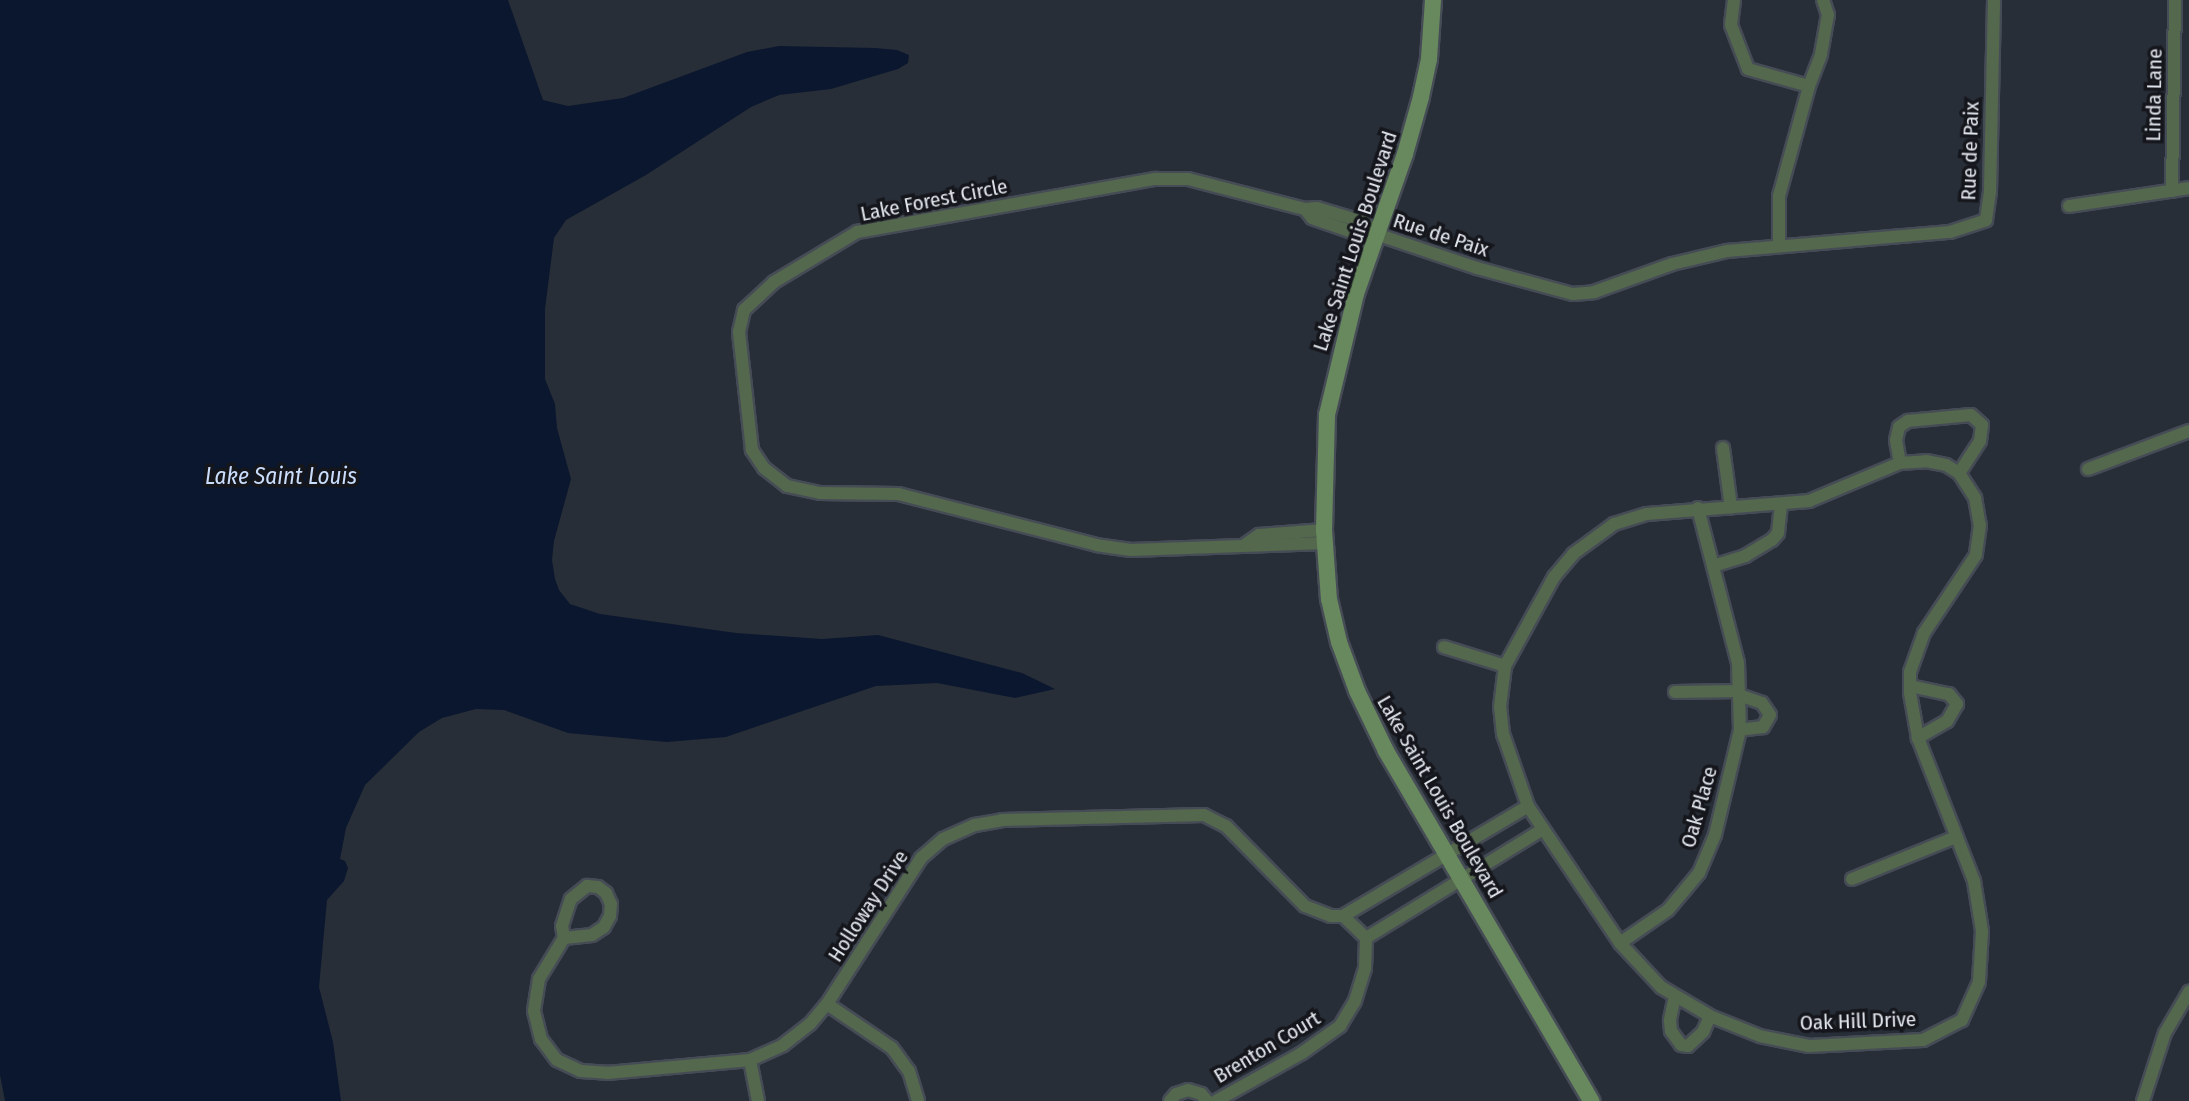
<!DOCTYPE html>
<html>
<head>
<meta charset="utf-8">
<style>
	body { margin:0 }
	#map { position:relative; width:2189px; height:1101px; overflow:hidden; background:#282e38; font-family:"Fira Sans Condensed",sans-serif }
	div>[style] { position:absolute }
	.water>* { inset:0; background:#0a172e }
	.roads { filter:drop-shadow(2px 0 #464c55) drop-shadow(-2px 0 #464c55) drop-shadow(0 2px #464c55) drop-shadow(0 -2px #464c55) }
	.minor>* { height:12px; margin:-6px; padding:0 6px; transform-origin:6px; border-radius:6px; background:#54684d }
	.secondary>* { height:16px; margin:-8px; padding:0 8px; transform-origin:8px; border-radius:8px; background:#68895d }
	span { translate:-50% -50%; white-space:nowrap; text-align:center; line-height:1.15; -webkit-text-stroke:7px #14161b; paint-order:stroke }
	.street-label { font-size:21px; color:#e3e7ee }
	.water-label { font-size:23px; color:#cbddfc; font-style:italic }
</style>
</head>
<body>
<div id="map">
	<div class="water">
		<div style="clip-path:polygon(0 0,508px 0,543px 100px,568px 106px,623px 98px,747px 52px,779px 46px,875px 48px,897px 50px,909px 55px,908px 63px,898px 69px,831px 89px,779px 95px,751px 107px,646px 175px,566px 220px,554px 238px,545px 309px,545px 379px,555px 404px,557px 428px,571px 479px,554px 541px,552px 560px,555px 579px,559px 590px,570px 604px,600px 614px,736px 633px,822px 639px,878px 635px,1022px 673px,1055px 689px,1015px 698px,937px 683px,876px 686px,726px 737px,667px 742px,568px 733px,504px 710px,476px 709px,442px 718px,419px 732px,365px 785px,346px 828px,340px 859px,345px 861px,348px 868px,344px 881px,327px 900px,319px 987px,333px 1042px,341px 1101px,5px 1101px,0 1075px)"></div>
	</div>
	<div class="roads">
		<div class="minor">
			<div style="left:1734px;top:0;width:25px;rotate:97deg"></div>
			<div style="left:1731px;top:25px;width:47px;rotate:68.9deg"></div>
			<div style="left:1748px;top:69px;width:63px;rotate:15.6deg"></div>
			<div style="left:2172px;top:191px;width:191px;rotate:-89.1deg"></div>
			<div style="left:2069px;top:206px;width:121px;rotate:-8.5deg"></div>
			<div style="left:1305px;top:209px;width:11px;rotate:52deg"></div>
			<div style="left:1312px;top:218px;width:52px;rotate:19.1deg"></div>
			<div style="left:1361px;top:235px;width:15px;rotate:-4deg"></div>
			<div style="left:1376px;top:234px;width:107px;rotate:18.6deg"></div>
			<div style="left:1477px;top:268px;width:99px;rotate:15.2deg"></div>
			<div style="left:1573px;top:294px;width:21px;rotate:-5deg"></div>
			<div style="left:1594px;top:292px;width:83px;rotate:-19.7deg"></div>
			<div style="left:1672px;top:264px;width:57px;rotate:-13.3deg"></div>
			<div style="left:1727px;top:251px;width:224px;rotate:-4.9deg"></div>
			<div style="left:1950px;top:232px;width:38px;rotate:-18deg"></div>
			<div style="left:1986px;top:220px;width:28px;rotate:-82deg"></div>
			<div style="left:1990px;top:192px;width:192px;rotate:-88.8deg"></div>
			<div style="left:1779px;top:245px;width:49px;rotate:-90deg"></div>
			<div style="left:1779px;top:196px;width:114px;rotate:-74.7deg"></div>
			<div style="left:1809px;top:86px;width:34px;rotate:-69deg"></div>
			<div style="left:1821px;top:54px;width:40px;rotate:-80deg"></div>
			<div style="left:1828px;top:15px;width:16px;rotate:-108deg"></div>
			<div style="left:1723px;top:448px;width:60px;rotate:82.3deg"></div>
			<div style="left:1900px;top:463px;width:23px;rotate:-100deg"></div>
			<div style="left:1896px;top:440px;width:13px;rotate:-77deg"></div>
			<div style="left:1899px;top:427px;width:11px;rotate:-34deg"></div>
			<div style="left:1908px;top:421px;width:63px;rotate:-5.4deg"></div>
			<div style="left:1971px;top:415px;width:15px;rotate:42deg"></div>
			<div style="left:1982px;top:425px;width:16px;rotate:97deg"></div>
			<div style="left:1980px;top:441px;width:38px;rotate:123deg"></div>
			<div style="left:1959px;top:473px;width:30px;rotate:57deg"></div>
			<div style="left:1975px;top:498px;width:27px;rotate:80deg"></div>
			<div style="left:1980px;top:525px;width:30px;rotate:98deg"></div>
			<div style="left:1976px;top:555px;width:94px;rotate:123.7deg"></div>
			<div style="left:1924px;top:633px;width:41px;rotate:109.7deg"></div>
			<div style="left:1910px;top:672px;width:21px;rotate:90deg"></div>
			<div style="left:1910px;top:693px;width:46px;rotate:79.9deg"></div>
			<div style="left:1918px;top:738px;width:154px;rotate:68.6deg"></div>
			<div style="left:1974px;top:881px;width:51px;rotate:80.9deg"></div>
			<div style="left:1982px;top:931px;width:51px;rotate:93.4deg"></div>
			<div style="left:1979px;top:982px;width:42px;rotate:114.1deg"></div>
			<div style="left:1962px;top:1020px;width:44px;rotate:152.9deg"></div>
			<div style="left:1923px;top:1040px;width:114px;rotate:177deg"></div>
			<div style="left:1809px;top:1046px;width:50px;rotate:-168.5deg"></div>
			<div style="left:1760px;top:1036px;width:54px;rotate:-158.2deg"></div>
			<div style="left:1710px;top:1016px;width:57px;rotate:-149.4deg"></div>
			<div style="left:1661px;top:987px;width:60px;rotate:-133deg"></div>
			<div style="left:1620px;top:943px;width:165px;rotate:-123.9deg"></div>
			<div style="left:1528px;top:806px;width:76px;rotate:-109.1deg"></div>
			<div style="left:1503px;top:734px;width:27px;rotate:-96deg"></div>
			<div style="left:1500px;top:707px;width:41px;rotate:-83deg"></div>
			<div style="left:1505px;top:666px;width:102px;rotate:-61.2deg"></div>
			<div style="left:1554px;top:577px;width:30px;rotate:-50deg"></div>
			<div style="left:1573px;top:554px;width:51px;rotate:-36.2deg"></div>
			<div style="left:1614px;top:524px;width:34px;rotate:-17deg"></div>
			<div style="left:1647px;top:514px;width:163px;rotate:-4.6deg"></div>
			<div style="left:1809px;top:501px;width:99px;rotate:-22.7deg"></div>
			<div style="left:1900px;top:463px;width:26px;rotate:-4deg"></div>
			<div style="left:1926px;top:461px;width:20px;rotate:11deg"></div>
			<div style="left:1946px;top:465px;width:15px;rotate:32deg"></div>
			<div style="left:2088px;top:469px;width:108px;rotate:-20.6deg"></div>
			<div style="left:1325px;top:543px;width:194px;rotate:177.9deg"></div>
			<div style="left:1131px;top:550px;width:34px;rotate:-172deg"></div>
			<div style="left:1097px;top:545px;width:205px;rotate:-165.6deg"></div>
			<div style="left:898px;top:494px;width:78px;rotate:-179.3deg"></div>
			<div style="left:820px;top:493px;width:34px;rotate:-168deg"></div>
			<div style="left:787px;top:486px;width:29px;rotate:-142deg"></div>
			<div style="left:764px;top:468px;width:22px;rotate:-124deg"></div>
			<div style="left:752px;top:450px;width:119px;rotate:-96.3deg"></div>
			<div style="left:739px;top:332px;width:23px;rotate:-77deg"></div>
			<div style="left:744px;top:310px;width:41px;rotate:-43deg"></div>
			<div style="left:774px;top:282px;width:97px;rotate:-31.1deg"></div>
			<div style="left:857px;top:232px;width:304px;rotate:-10.1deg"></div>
			<div style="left:1156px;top:179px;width:32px"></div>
			<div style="left:1188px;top:179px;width:121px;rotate:14.4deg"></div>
			<div style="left:1305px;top:209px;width:12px;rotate:-5deg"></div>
			<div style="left:1317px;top:208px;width:49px;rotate:16.6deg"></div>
			<div style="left:1364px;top:222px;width:17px;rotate:45deg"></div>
			<div style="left:1246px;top:544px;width:16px;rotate:-35deg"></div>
			<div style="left:1259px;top:535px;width:65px;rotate:-4.4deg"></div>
			<div style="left:1713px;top:566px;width:34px;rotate:-17deg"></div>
			<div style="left:1745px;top:556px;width:31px;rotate:-31deg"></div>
			<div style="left:1772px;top:540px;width:9px;rotate:-49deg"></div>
			<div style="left:1778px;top:533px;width:28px;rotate:-84deg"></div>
			<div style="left:1444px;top:647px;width:64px;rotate:17.3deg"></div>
			<div style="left:1910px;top:686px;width:40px;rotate:12deg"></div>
			<div style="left:1949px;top:694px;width:13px;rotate:51deg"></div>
			<div style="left:1957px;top:704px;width:20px;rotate:120deg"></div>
			<div style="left:1947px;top:721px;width:34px;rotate:150deg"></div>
			<div style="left:1675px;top:692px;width:64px;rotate:-0.9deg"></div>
			<div style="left:1739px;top:695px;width:24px;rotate:19deg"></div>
			<div style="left:1762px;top:703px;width:14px;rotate:56deg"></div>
			<div style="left:1770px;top:715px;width:14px;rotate:120deg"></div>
			<div style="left:1763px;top:727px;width:23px;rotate:173deg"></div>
			<div style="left:1852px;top:879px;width:112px;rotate:-22deg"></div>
			<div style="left:587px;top:886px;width:11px;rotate:5deg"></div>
			<div style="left:598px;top:887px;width:10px;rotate:37deg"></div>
			<div style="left:606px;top:893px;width:12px;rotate:66deg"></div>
			<div style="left:611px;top:904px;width:12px;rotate:95deg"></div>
			<div style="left:610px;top:916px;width:13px;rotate:119deg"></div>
			<div style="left:604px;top:927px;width:14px;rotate:146deg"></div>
			<div style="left:592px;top:935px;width:28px;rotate:174deg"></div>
			<div style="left:564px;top:938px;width:12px;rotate:-99deg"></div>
			<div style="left:562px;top:926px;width:28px;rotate:-72deg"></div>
			<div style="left:571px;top:899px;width:21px;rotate:-39deg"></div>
			<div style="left:564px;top:938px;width:48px;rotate:121.4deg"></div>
			<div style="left:539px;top:979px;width:32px;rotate:99deg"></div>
			<div style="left:534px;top:1011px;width:29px;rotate:76deg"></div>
			<div style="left:541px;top:1039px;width:26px;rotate:53deg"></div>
			<div style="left:557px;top:1060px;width:26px;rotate:25deg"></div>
			<div style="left:581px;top:1071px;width:26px;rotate:4deg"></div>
			<div style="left:607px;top:1073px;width:144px;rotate:-5.2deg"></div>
			<div style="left:750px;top:1060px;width:36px;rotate:-24deg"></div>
			<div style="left:783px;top:1045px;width:34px;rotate:-38deg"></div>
			<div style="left:810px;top:1024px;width:26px;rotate:-50deg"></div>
			<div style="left:827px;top:1004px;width:174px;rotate:-57.2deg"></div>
			<div style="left:921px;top:858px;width:29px;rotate:-41deg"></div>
			<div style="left:943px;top:839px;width:35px;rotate:-24deg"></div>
			<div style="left:975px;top:825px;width:27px;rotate:-10deg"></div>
			<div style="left:1002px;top:820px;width:202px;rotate:-1.4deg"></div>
			<div style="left:1204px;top:815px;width:25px;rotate:27deg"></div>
			<div style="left:1226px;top:826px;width:112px;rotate:45.4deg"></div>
			<div style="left:1305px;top:906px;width:28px;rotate:21deg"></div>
			<div style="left:1331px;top:916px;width:12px"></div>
			<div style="left:1343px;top:916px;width:215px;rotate:-30.7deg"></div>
			<div style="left:1366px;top:938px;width:208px;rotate:-31.6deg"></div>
			<div style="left:1620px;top:943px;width:58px;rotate:-34.5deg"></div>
			<div style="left:1668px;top:910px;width:48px;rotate:-50deg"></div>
			<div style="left:1699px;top:873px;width:41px;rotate:-67.2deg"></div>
			<div style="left:1715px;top:835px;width:108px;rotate:-76.6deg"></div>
			<div style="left:1740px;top:730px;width:67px;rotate:-91.7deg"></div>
			<div style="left:1738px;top:663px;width:160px;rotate:-104.5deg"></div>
			<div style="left:1675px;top:996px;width:25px;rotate:102deg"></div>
			<div style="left:1670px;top:1020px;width:11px;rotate:85deg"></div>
			<div style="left:1671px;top:1031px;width:17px;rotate:54deg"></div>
			<div style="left:1681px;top:1045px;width:7px;rotate:8deg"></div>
			<div style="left:1688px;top:1046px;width:21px;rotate:-43deg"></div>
			<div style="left:1703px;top:1032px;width:17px;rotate:-66deg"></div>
			<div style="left:827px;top:1004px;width:78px;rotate:34.1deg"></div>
			<div style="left:892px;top:1048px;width:29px;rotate:54deg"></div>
			<div style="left:909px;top:1071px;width:31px;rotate:73deg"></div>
			<div style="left:750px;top:1060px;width:42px;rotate:79deg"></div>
			<div style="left:1170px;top:1101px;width:9px;rotate:-49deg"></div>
			<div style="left:1176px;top:1094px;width:13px;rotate:-18deg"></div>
			<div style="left:1188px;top:1090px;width:14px;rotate:17deg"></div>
			<div style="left:1201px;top:1094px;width:9px;rotate:49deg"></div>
			<div style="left:1216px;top:1101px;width:98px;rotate:-29.2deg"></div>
			<div style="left:1302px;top:1053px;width:47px;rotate:-35.4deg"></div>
			<div style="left:1340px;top:1026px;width:29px;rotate:-59deg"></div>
			<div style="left:1355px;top:1001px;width:34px;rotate:-73deg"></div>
			<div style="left:1365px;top:968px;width:30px;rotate:-88deg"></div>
			<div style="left:1366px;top:938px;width:32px;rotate:-136deg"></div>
			<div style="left:2143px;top:1101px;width:71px;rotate:-72.1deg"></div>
			<div style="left:2165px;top:1033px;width:48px;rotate:-59.7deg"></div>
		</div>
		<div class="secondary">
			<div style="left:1433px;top:0;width:59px;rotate:93.9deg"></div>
			<div style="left:1429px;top:59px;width:39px;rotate:102deg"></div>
			<div style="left:1421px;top:97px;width:59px;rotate:105.7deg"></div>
			<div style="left:1405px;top:154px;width:148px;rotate:109.3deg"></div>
			<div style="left:1356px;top:294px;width:124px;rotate:103.5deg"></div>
			<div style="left:1327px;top:415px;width:115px;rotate:91.5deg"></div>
			<div style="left:1324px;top:530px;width:69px;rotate:85.9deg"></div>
			<div style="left:1329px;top:599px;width:44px;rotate:76.9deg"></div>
			<div style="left:1339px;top:642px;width:52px;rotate:69.8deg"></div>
			<div style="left:1357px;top:691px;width:67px;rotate:64.2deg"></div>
			<div style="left:1386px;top:751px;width:406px;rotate:59.6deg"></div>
		</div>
	</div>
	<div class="street-label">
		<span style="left:2154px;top:95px;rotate:-89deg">Linda Lane</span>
		<span style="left:1970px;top:151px;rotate:-88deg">Rue de Paix</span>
		<span style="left:934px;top:200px;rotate:-11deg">Lake Forest Circle</span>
		<span style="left:1441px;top:235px;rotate:18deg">Rue de Paix</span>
		<span style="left:1355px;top:241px;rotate:-72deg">Lake Saint Louis Boulevard</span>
		<span style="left:1440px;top:797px;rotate:60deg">Lake Saint Louis Boulevard</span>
		<span style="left:1699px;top:807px;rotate:-74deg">Oak Place</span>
		<span style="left:868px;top:906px;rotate:-57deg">Holloway Drive</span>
		<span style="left:1858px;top:1021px;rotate:-2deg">Oak Hill Drive</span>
		<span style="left:1267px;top:1047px;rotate:-31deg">Brenton Court</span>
	</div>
	<div class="water-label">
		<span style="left:281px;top:476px">Lake Saint Louis</span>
	</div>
</div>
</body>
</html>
